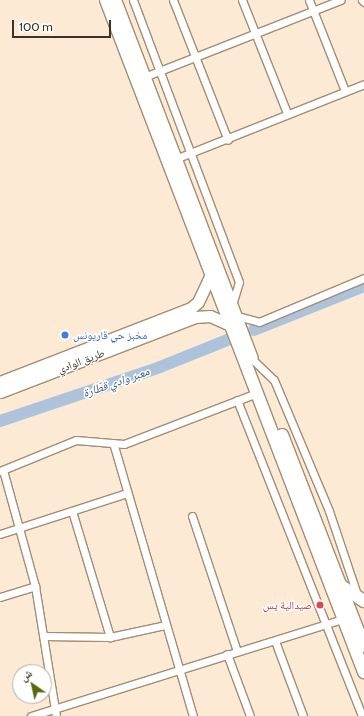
<!DOCTYPE html>
<html>
<head>
<meta charset="utf-8">
<style>
	body { margin:0 }
	#map { position:relative; width:364px; height:716px; overflow:hidden; background:#fdead4; font-family:Cabin,"Noto Naskh Arabic",sans-serif }
	div>[style] { position:absolute }
	.river>* { height:12px; margin:-6px; padding:0 6px; transform-origin:6px; border-radius:6px; background:#adc3dc }
	.roads { filter:drop-shadow(1px 0 #a28d73) drop-shadow(-1px 0 #a28d73) drop-shadow(0 1px #a28d73) drop-shadow(0 -1px #a28d73) }
	.minor>* { height:7px; margin:-3.5px; padding:0 3.5px; transform-origin:3.5px; border-radius:3.5px; background:#fff }
	.secondary>* { height:11px; margin:-5.5px; padding:0 5.5px; transform-origin:5.5px; border-radius:5.5px; background:#fff }
	.trunk>* { height:12px; margin:-6px; padding:0 6px; transform-origin:6px; border-radius:6px; background:#fff }
	.dots>* { width:11px; height:11px; translate:-50% -50%; box-sizing:border-box; border:2px solid #fff; border-radius:50% }
	span { translate:-50% -50%; white-space:nowrap; text-align:center; line-height:1.15; -webkit-text-stroke:3px #fff; paint-order:stroke }
	.shop-label { font-size:11px; color:#366cbe }
	.left { translate:0 -50%; text-align:left }
	.street-label { font-size:11px; color:#3c3328 }
	.health-label { font-size:11px; color:#be3a42 }
	.right { translate:-100% -50%; text-align:right }
	.water-label { font-size:12px; color:#385a7f; font-style:italic }
	.north { position:absolute; left:12px; top:664px; width:40px; height:40px; box-sizing:border-box; background:#fff; border:1px solid #b1ada9; border-radius:50%; rotate:326deg; font-size:11px; font-weight:700; line-height:16px; text-align:center; color:#3c3328 }
	.north::after { content:''; display:block; margin:auto; width:14px; height:18px; background:#59680f; clip-path:polygon(50% 0,100% 100%,50% 72%,0 100%) }
	.scale { position:absolute; left:12px; top:20px; width:99px; height:18px; box-sizing:border-box; border:2px solid #3c3328; border-top:0; padding-left:5px; font-size:12px; line-height:14px; white-space:nowrap; color:#3c3328; -webkit-text-stroke:3px #fff; paint-order:stroke }
</style>
</head>
<body>
<div id="map">
	<div class="river">
		<div style="left:254px;top:330px;width:118px;rotate:-21.8deg"></div>
		<div style="left:0;top:421px;width:169px;rotate:-18.6deg"></div>
		<div style="left:160px;top:367px;width:75px;rotate:-21.8deg"></div>
	</div>
	<div class="roads">
		<div class="minor">
			<div style="left:133px;top:0;width:301px;rotate:69.4deg"></div>
			<div style="left:239px;top:282px;width:24px;rotate:107deg"></div>
			<div style="left:173px;top:0;width:150px;rotate:68.6deg"></div>
			<div style="left:242px;top:0;width:122px;rotate:68.3deg"></div>
			<div style="left:309px;top:0;width:98px;rotate:68.4deg"></div>
			<div style="left:362px;top:0;width:3px;rotate:45deg"></div>
			<div style="left:144px;top:77px;width:211px;rotate:-21.4deg"></div>
			<div style="left:175px;top:159px;width:203px;rotate:-21.6deg"></div>
			<div style="left:237px;top:316px;width:23px;rotate:15deg"></div>
			<div style="left:259px;top:322px;width:114px;rotate:-22.7deg"></div>
			<div style="left:252px;top:359px;width:30px;rotate:44deg"></div>
			<div style="left:274px;top:380px;width:142px;rotate:67.2deg"></div>
			<div style="left:329px;top:511px;width:91px;rotate:71.4deg"></div>
			<div style="left:237px;top:400px;width:340px;rotate:68.4deg"></div>
			<div style="left:114px;top:446px;width:281px;rotate:73.7deg"></div>
			<div style="left:3px;top:470px;width:120px;rotate:74.6deg"></div>
			<div style="left:35px;top:586px;width:132px;rotate:80.8deg"></div>
			<div style="left:0;top:471px;width:82px;rotate:-22.2deg"></div>
			<div style="left:76px;top:440px;width:48px;rotate:4.8deg"></div>
			<div style="left:124px;top:444px;width:142px;rotate:-21deg"></div>
			<div style="left:72px;top:511px;width:132px;rotate:73.2deg"></div>
			<div style="left:192px;top:516px;width:142px;rotate:71.6deg"></div>
			<div style="left:0;top:534px;width:133px;rotate:-17.9deg"></div>
			<div style="left:0;top:597px;width:37px;rotate:-17deg"></div>
			<div style="left:44px;top:636px;width:66px;rotate:0.9deg"></div>
			<div style="left:110px;top:637px;width:56px;rotate:-12.3deg"></div>
			<div style="left:275px;top:641px;width:80px;rotate:69.5deg"></div>
			<div style="left:227px;top:654px;width:66px;rotate:69.6deg"></div>
			<div style="left:31px;top:716px;width:327px;rotate:-17.3deg"></div>
		</div>
		<div class="secondary">
			<div style="left:0;top:382px;width:205px;rotate:-21.2deg"></div>
			<div style="left:191px;top:308px;width:9px;rotate:-41deg"></div>
			<div style="left:198px;top:302px;width:29px;rotate:-65deg"></div>
			<div style="left:0;top:392px;width:209px;rotate:-21deg"></div>
			<div style="left:195px;top:317px;width:15px;rotate:-4deg"></div>
			<div style="left:210px;top:316px;width:22px;rotate:24deg"></div>
		</div>
		<div class="trunk">
			<div style="left:106px;top:0;width:720px;rotate:69deg"></div>
			<div style="left:115px;top:0;width:383px;rotate:69.1deg"></div>
			<div style="left:282px;top:435px;width:226px;rotate:68.8deg"></div>
			<div style="left:340px;top:585px;width:29px;rotate:34deg"></div>
		</div>
	</div>
	<div class="dots">
		<div style="left:65px;top:335px;background:#3f7fe0"></div>
		<div style="left:320px;top:605px;background:#e0444e"></div>
	</div>
	<div class="shop-label">
		<span class="left" style="left:73px;top:335px">مخبز حي قاريونس</span>
	</div>
	<div class="street-label">
		<span style="left:81px;top:361px;rotate:-21deg">طريق الوادي</span>
	</div>
	<div class="health-label">
		<span class="right" style="left:312px;top:605px">صيدالية يس</span>
	</div>
	<div class="water-label">
		<span style="left:116px;top:382px;rotate:-19deg">معبر وادي قطّارة</span>
	</div>
	<div class="north">ش</div>
	<div class="scale">100 m</div>
</div>
</body>
</html>
